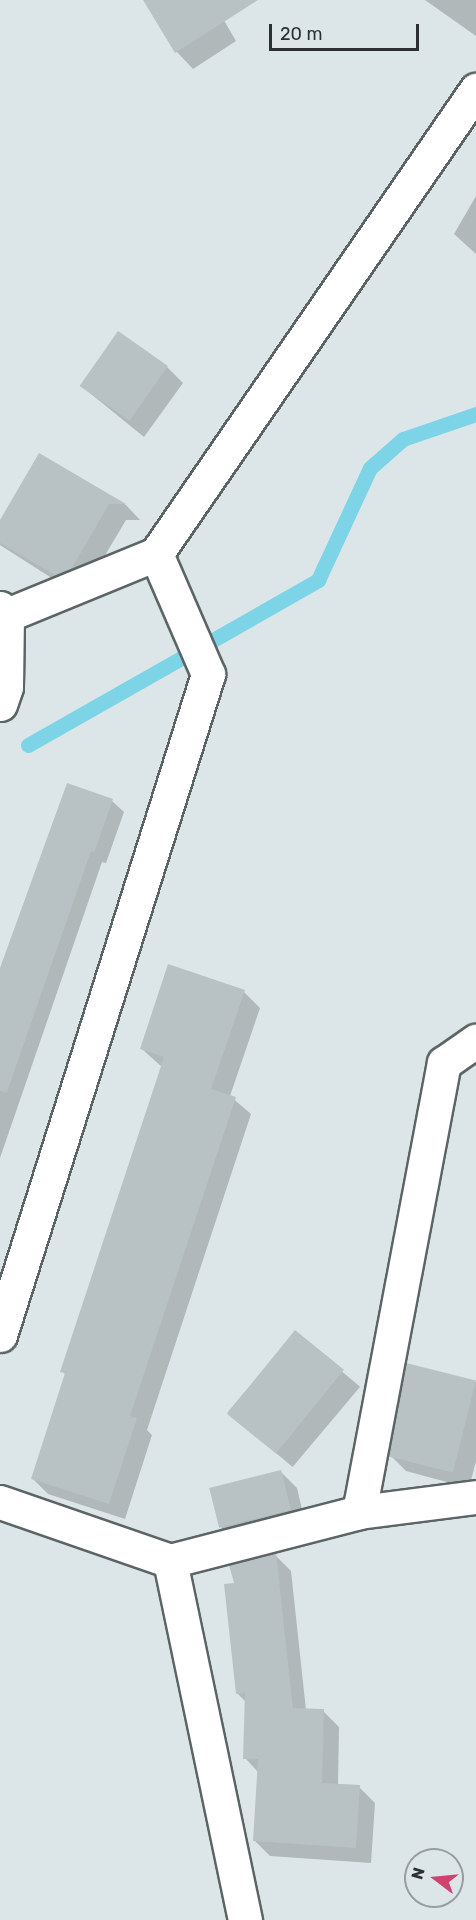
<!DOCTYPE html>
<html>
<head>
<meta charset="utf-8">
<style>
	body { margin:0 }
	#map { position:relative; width:476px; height:1920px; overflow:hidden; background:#dce6e8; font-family:Rubik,sans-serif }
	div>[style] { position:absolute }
	.shadow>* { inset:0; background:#0003; transform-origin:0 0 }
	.stream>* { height:15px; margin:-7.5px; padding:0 7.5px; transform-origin:7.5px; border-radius:7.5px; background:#7dd4e6 }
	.building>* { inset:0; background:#b8c2c4; transform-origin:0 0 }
	.roads { filter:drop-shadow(2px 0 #5c6466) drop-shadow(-2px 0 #5c6466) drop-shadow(0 2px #5c6466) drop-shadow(0 -2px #5c6466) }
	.minor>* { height:33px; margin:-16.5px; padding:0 16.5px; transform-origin:16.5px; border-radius:16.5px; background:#fff }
	.tertiary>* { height:33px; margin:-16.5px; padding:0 16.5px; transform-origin:16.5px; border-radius:16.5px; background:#fff }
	span { translate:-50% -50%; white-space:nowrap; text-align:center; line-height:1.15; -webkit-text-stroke:4.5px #dce6e8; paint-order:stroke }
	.north { position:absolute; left:404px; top:1848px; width:60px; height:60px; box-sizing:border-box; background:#dce6e8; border:2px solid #969d9f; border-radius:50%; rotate:286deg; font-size:16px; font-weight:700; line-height:24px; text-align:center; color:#2c3031 }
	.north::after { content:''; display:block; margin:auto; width:21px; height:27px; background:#d04370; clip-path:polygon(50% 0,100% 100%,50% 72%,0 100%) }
	.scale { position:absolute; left:269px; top:24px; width:150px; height:27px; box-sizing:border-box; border:3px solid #2c3031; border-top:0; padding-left:8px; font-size:18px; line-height:21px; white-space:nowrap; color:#2c3031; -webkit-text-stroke:4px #dce6e8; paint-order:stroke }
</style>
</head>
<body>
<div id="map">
	<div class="shadow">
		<div style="clip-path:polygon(144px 0,238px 0,219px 12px,236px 41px,193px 69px,177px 52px)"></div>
		<div style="clip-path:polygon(425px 0,476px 0,476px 36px)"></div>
		<div style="clip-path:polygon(476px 196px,476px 254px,454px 234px)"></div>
		<div style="clip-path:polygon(167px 367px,183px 383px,144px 437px,80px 385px)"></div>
		<div style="clip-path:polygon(40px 455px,126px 505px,140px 520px,126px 520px,88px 584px,72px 591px,0 545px,0 523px)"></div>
		<div style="clip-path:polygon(112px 801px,124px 812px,106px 863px,102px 862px,0 1158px,0 969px)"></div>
		<div style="clip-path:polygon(244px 992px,260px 1008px,230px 1096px,251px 1114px,147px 1430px,152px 1435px,125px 1519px,48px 1494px,32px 1478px,66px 1375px,62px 1371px,162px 1067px,142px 1049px)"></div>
		<div style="left:295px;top:1332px;width:85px;height:105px;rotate:40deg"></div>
		<div style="clip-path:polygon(408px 1364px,476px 1382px,476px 1461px,469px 1488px,406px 1471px,390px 1455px)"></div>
		<div style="clip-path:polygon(281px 1472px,297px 1488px,306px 1526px,237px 1544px,221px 1528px)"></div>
		<div style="clip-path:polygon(275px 1555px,291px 1571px,306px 1710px,323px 1711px,339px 1727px,338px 1785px,359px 1787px,375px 1803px,371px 1863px,270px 1856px,254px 1840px,258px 1772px,245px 1758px,246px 1702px,237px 1693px,236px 1585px)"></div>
	</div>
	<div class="stream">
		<div style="left:28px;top:745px;width:334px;rotate:-29.6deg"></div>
		<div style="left:318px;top:580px;width:123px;rotate:-65.1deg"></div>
		<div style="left:370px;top:468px;width:44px;rotate:-41.3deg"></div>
		<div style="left:403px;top:439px;width:77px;rotate:-18.9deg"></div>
	</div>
	<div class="building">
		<div style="clip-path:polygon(143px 0,258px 0,175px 53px)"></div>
		<div style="left:118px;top:331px;width:61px;height:67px;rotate:35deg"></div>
		<div style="clip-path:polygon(39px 453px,126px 504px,109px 504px,72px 568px,55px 575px,0 543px,0 520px)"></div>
		<div style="clip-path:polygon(67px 783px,113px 799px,94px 853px,91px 851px,7px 1092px,0 1091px,0 968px)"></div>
		<div style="clip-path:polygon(168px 964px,245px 990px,211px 1089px,236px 1097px,130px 1416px,137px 1418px,109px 1504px,31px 1479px,65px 1373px,60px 1372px,164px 1057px,140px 1049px)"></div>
		<div style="left:295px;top:1330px;width:63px;height:108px;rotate:39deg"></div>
		<div style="left:406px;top:1363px;width:72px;height:95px;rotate:14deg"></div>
		<div style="left:281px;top:1470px;width:41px;height:74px;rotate:76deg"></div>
		<div style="clip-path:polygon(276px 1553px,293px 1708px,324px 1709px,322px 1783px,360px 1785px,356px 1848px,253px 1841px,258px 1759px,243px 1759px,245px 1693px,236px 1694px,224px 1584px,234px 1583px,229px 1565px)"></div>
	</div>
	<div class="roads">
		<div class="minor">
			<div style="left:7px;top:615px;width:161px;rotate:-22.3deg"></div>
			<div style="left:0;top:1335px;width:693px;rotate:-72.53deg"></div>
			<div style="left:208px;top:674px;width:131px;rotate:-113.4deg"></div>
			<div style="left:156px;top:554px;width:564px;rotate:-55.41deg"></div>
			<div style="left:0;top:1502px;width:180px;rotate:19.1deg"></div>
			<div style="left:170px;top:1561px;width:195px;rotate:-14.5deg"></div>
			<div style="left:359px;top:1512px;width:118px;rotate:-7.3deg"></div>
			<div style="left:359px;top:1512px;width:457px;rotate:-79.3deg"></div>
			<div style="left:444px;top:1063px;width:39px;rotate:-35deg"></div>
			<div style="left:170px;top:1561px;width:367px;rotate:78.2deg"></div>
		</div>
		<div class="tertiary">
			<div style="left:0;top:608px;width:10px;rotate:45deg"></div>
			<div style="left:7px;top:615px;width:72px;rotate:90.8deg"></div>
			<div style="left:6px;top:687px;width:18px;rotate:109deg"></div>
		</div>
	</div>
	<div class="north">N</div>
	<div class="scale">20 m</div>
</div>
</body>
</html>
